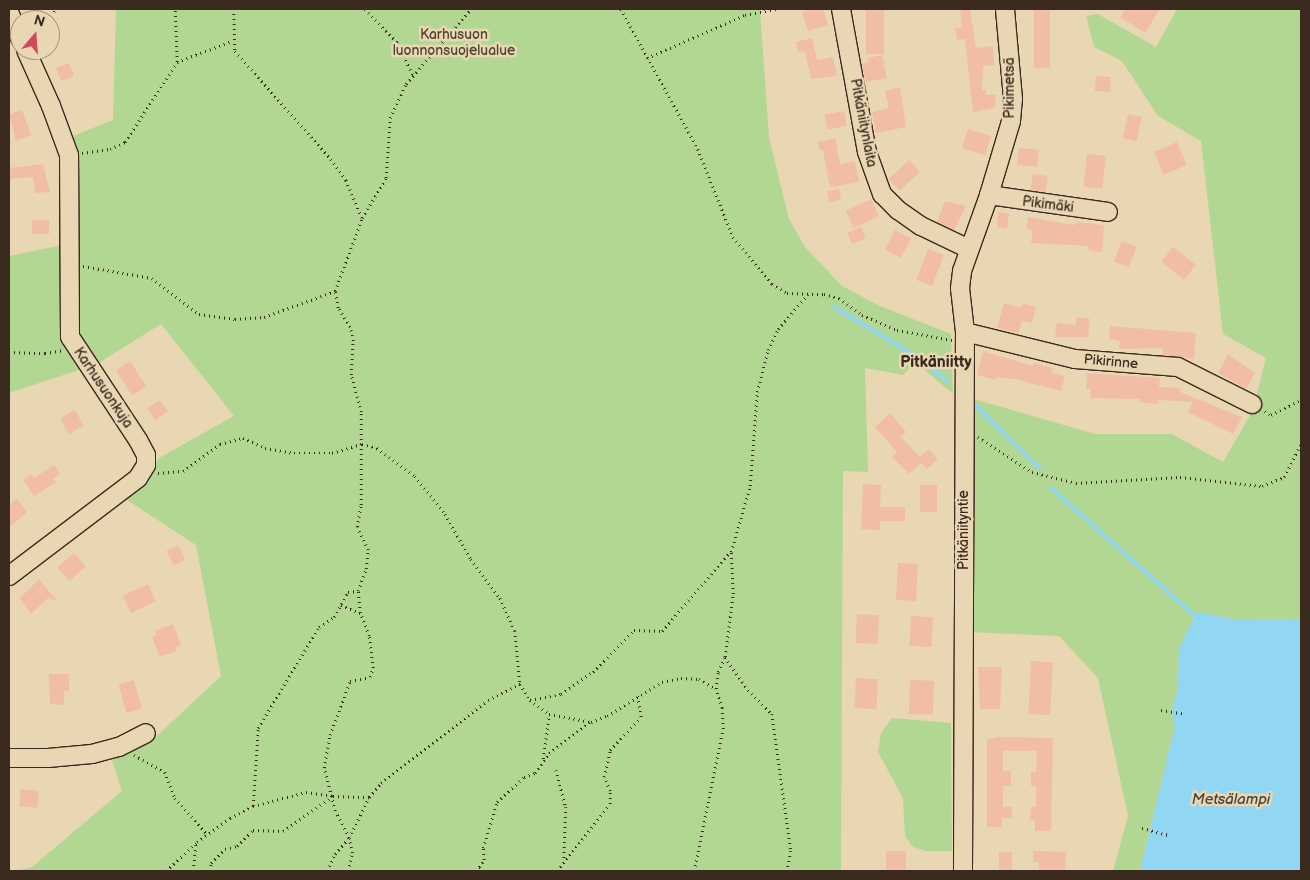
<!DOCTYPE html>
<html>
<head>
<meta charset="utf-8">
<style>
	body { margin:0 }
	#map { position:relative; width:1310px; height:880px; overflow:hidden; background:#e9d7b4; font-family:"Balsamiq Sans",sans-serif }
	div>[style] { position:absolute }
	.green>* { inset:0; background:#b1d792 }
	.water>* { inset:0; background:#91d6f3 }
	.stream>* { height:4px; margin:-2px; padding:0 2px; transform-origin:2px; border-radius:2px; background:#91d6f3 }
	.building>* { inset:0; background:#f1bda4; transform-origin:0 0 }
	.path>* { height:2.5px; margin-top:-1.25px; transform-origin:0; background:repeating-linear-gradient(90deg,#3b2a1e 0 1px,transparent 0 5px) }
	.roads { filter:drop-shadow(1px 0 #3b2a1e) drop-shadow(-1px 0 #3b2a1e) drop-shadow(0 1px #3b2a1e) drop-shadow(0 -1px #3b2a1e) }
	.minor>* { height:18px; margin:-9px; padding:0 9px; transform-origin:9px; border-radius:9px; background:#e9d7b4 }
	span { translate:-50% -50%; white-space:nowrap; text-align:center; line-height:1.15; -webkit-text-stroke:5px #e9d7b4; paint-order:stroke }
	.park-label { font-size:14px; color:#4d442f }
	.street-label { font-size:14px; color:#3b2a1e }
	.water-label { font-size:15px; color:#48443e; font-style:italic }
	.quarter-label { font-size:16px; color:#3b2a1e; font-weight:700 }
	.frame { position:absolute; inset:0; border:10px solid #3b2a1e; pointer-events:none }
	.north { position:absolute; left:10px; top:10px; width:50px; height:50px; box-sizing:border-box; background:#e9d7b4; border:1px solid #a39278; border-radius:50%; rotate:18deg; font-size:14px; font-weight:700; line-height:20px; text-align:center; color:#3b2a1e }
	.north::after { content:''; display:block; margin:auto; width:18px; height:22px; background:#d1495b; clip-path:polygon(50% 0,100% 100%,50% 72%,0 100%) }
</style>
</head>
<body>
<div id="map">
	<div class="green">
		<div style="clip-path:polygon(116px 9px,760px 9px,769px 138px,789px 219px,805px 247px,842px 286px,880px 306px,951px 334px,953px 394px,915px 362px,903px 375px,865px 368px,868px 472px,843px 471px,841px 871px,16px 871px,32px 867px,122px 791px,112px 760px,158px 735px,221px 676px,196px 545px,127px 500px,159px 458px,234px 416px,161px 324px,97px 364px,9px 393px,9px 256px,77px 242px,73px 136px,113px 120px)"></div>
		<div style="clip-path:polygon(1177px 9px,1301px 9px,1301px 619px,1237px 620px,1197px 612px,1179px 648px,1178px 688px,1172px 711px,1175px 726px,1140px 871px,1113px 871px,1128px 816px,1098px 678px,1059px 636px,969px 632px,970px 398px,1095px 434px,1172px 434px,1223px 462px,1253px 410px,1266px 358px,1223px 334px,1201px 141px,1158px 116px,1122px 61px,1094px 47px,1086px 16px,1098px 14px,1156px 47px)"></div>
		<div style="clip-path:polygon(892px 718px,951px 723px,952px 851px,926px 851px,913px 847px,905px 836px,903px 798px,878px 752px,881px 733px)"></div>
	</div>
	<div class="water">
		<div style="clip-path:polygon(1197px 612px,1237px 620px,1301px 619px,1301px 871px,1140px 871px,1175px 726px,1172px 711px,1178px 688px,1179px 648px)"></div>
	</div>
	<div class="stream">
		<div style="left:834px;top:307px;width:96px;rotate:30.9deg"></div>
		<div style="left:916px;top:356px;width:40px;rotate:39deg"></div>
		<div style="left:975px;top:405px;width:90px;rotate:44.5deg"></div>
		<div style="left:1051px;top:488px;width:193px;rotate:41.6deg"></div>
	</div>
	<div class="building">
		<div style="clip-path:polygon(814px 9px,823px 9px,828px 25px,808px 31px,802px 12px)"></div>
		<div style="left:866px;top:9px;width:18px;height:45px"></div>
		<div style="clip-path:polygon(960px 9px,970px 9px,976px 48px,993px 46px,994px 65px,983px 66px,982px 90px,986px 90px,986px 95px,996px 95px,995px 108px,973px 112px,965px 39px,957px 40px,955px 28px,962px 27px)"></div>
		<div style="left:1034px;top:9px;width:16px;height:59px"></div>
		<div style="clip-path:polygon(1125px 9px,1160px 9px,1145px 33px,1120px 17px)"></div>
		<div style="clip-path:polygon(812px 38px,817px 60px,833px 57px,837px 76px,811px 79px,805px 51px,798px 52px,796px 42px)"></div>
		<div style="clip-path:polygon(882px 55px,887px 78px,866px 82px,862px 64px,868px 62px,868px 58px)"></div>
		<div style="left:69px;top:63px;width:14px;height:14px;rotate:69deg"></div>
		<div style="left:1096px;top:76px;width:15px;height:15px;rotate:4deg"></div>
		<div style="clip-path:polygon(900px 87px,906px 127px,876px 133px,872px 112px,889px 108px,885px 91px)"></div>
		<div style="clip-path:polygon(22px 110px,31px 135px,16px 141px,9px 114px)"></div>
		<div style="left:844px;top:111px;width:15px;height:20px;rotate:79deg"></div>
		<div style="left:1128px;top:114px;width:14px;height:25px;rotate:12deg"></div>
		<div style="left:968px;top:129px;width:24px;height:20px;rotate:17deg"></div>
		<div style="clip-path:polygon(835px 138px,840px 164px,855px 161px,859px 182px,830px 187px,823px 150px,820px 151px,818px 142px)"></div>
		<div style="left:1177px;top:142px;width:25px;height:25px;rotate:67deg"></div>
		<div style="left:1019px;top:148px;width:20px;height:17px;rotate:6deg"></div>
		<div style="left:1087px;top:154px;width:19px;height:33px;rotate:6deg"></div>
		<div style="left:909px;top:160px;width:16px;height:28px;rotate:47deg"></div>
		<div style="clip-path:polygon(43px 164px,50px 192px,35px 193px,33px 177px,9px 179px,9px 168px)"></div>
		<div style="left:1033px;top:174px;width:15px;height:16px;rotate:8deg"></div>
		<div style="left:839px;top:189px;width:11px;height:12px;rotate:80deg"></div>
		<div style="left:871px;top:199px;width:19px;height:28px;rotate:65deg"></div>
		<div style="clip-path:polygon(945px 201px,966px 206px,954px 230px,937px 222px)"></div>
		<div style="clip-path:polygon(998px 212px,1009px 214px,1007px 229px,997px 227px)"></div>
		<div style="clip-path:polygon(1028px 217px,1074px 225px,1078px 222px,1104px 225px,1102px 252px,1088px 250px,1089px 246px,1031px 243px,1033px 230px,1026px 229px)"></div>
		<div style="left:32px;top:220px;width:17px;height:14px"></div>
		<div style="left:861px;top:227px;width:12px;height:15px;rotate:66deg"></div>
		<div style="left:895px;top:230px;width:18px;height:22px;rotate:27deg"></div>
		<div style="left:1122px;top:241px;width:16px;height:22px;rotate:22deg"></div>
		<div style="left:1173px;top:247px;width:29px;height:19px;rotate:38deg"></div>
		<div style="left:928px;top:249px;width:17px;height:33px;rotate:21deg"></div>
		<div style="clip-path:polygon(1004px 303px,1021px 308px,1023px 303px,1036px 307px,1032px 323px,1022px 321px,1018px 333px,997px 328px)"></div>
		<div style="clip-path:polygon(1077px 317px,1090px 319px,1088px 337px,1055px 337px,1057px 323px,1076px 325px)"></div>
		<div style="clip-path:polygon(1110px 326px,1196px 333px,1194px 359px,1163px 355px,1163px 348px,1119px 349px,1120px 341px,1109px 339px)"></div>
		<div style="clip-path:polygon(983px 351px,1033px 366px,1034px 363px,1053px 368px,1051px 373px,1065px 376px,1061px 391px,1015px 379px,996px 377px,996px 380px,977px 375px)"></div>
		<div style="clip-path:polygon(1228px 354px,1255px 373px,1246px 389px,1218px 373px)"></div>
		<div style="left:130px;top:361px;width:30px;height:17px;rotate:57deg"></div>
		<div style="clip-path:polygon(1087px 373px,1160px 378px,1159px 387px,1181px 388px,1180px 392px,1242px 417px,1233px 434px,1188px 412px,1193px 402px,1158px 400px,1158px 404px,1139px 402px,1140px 399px,1090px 398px,1091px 389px,1086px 389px)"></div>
		<div style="left:160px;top:400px;width:14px;height:15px;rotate:56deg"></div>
		<div style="left:75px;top:410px;width:18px;height:17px;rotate:61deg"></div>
		<div style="clip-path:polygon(890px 413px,906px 432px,901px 437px,920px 457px,929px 449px,938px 459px,927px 469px,921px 463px,909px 474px,892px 457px,897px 452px,875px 427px)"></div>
		<div style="clip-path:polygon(54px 465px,60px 474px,53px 479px,56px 482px,34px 496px,23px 480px,32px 474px,34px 478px)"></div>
		<div style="clip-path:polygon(863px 484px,881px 485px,880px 507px,905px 507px,905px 521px,880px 521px,880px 530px,861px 529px)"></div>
		<div style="left:920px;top:485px;width:17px;height:27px"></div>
		<div style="clip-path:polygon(17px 499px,27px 512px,9px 527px,9px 505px)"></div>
		<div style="left:178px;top:545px;width:16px;height:13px;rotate:63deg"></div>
		<div style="left:74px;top:553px;width:18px;height:22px;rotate:49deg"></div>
		<div style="left:898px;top:563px;width:20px;height:37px;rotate:3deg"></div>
		<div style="clip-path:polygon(39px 579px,57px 601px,48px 598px,31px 614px,20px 598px)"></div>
		<div style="left:148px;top:584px;width:19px;height:28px;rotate:65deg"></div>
		<div style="left:857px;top:614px;width:22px;height:29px;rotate:3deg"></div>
		<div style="left:911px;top:616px;width:22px;height:30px;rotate:3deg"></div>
		<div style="clip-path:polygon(173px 624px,181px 645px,176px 647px,177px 651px,160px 657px,152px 637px,156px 635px,155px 631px)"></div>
		<div style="left:1031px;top:661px;width:22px;height:53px;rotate:3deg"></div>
		<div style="clip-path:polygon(978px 667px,1002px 667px,1000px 709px,980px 709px)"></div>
		<div style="clip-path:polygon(49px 674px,69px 674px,69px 691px,64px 691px,64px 705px,50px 704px)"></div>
		<div style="left:856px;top:678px;width:22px;height:30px;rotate:3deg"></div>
		<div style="left:134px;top:680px;width:30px;height:16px;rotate:75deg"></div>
		<div style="left:910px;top:680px;width:24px;height:34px;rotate:2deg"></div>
		<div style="clip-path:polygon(998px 737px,1053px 738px,1051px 831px,1035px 831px,1035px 820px,1030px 820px,1031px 807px,1036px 807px,1036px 786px,1031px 786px,1031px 772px,1036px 772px,1037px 751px,1003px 751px,1003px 771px,1011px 771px,1011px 786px,1003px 786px,1003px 807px,1012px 807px,1012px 818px,1002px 818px,1002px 827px,987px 827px,987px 740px)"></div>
		<div style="left:21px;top:789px;width:18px;height:17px;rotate:6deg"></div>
		<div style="left:886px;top:851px;width:20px;height:20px"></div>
		<div style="clip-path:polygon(1033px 851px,1066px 852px,1065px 871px,1039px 871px,1039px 862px,1033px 862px)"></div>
		<div style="left:999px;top:852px;width:13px;height:19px"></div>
	</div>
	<div class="path">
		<div style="left:234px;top:9px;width:42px;rotate:88.6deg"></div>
		<div style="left:235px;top:51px;width:144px;rotate:48.4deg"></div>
		<div style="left:331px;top:159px;width:26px;rotate:54deg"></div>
		<div style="left:346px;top:180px;width:41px;rotate:67.2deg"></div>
		<div style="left:365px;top:9px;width:46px;rotate:45.9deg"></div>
		<div style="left:397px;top:42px;width:37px;rotate:64deg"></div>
		<div style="left:621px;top:9px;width:160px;rotate:61.2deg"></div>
		<div style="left:698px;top:149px;width:95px;rotate:68.3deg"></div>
		<div style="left:733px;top:237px;width:61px;rotate:50.3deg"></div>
		<div style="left:772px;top:284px;width:17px;rotate:31deg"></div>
		<div style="left:787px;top:293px;width:37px;rotate:2deg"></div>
		<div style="left:824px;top:294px;width:16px;rotate:15deg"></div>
		<div style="left:839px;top:298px;width:29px;rotate:36deg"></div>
		<div style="left:862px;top:315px;width:38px;rotate:23deg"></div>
		<div style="left:897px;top:330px;width:56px;rotate:10.3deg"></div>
		<div style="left:54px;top:12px;width:3px;rotate:-72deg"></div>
		<div style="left:647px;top:58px;width:107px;rotate:-23.7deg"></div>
		<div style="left:745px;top:15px;width:32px;rotate:-11deg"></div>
		<div style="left:177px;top:62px;width:59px;rotate:-20.9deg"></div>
		<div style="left:82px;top:153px;width:28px;rotate:-8deg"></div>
		<div style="left:110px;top:149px;width:17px;rotate:-25deg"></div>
		<div style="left:125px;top:142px;width:95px;rotate:-57deg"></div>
		<div style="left:177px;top:62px;width:53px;rotate:-92.2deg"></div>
		<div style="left:83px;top:266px;width:70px;rotate:9.9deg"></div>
		<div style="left:152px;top:278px;width:59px;rotate:37.5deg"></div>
		<div style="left:199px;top:314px;width:36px;rotate:8deg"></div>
		<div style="left:235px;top:319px;width:29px;rotate:-4deg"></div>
		<div style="left:264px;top:317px;width:76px;rotate:-20.1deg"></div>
		<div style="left:9px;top:352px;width:36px;rotate:2deg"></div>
		<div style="left:45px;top:353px;width:18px;rotate:-9deg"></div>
		<div style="left:1265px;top:411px;width:7px;rotate:34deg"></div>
		<div style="left:1271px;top:415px;width:34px;rotate:-27deg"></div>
		<div style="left:978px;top:437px;width:64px;rotate:32.9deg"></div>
		<div style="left:1032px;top:472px;width:45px;rotate:14deg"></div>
		<div style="left:1076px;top:483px;width:104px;rotate:-3.3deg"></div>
		<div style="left:1180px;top:477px;width:82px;rotate:6.3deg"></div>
		<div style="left:1262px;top:486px;width:24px;rotate:-22deg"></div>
		<div style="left:1284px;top:477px;width:38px;rotate:-63deg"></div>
		<div style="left:158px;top:473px;width:25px;rotate:-5deg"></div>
		<div style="left:183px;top:471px;width:46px;rotate:-36.1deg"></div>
		<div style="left:220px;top:444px;width:24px;rotate:-15deg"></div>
		<div style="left:243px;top:438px;width:24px;rotate:24deg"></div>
		<div style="left:265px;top:448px;width:29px;rotate:10deg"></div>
		<div style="left:294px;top:453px;width:38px"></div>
		<div style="left:332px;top:453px;width:31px;rotate:-17deg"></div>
		<div style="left:362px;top:444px;width:16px;rotate:15deg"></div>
		<div style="left:377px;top:448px;width:47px;rotate:36.4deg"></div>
		<div style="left:415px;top:476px;width:48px;rotate:51.7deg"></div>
		<div style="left:445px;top:514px;width:52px;rotate:60deg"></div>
		<div style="left:471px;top:559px;width:49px;rotate:53.4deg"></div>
		<div style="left:500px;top:598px;width:36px;rotate:66deg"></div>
		<div style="left:515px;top:631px;width:53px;rotate:84.6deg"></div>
		<div style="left:520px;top:684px;width:19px;rotate:58deg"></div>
		<div style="left:530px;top:700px;width:24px;rotate:36deg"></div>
		<div style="left:549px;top:714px;width:43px;rotate:10.8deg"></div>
		<div style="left:591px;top:722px;width:17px;rotate:-21deg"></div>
		<div style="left:607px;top:716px;width:65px;rotate:-31.7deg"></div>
		<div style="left:662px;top:682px;width:19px;rotate:-12deg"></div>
		<div style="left:681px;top:678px;width:18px;rotate:3deg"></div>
		<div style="left:699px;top:679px;width:20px;rotate:30deg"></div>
		<div style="left:341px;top:605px;width:21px;rotate:23deg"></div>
		<div style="left:725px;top:657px;width:40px;rotate:55.1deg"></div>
		<div style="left:748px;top:690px;width:34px;rotate:45deg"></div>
		<div style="left:772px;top:714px;width:138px;rotate:82.1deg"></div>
		<div style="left:791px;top:851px;width:20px;rotate:101deg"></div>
		<div style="left:530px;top:700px;width:32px;rotate:-11deg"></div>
		<div style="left:561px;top:694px;width:39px;rotate:-35deg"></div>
		<div style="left:593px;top:672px;width:59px;rotate:-45.7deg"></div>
		<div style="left:634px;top:630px;width:28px;rotate:2deg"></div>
		<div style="left:662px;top:631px;width:104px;rotate:-49.3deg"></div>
		<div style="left:1161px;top:710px;width:24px;rotate:9deg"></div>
		<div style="left:134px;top:755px;width:35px;rotate:29deg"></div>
		<div style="left:165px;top:772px;width:28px;rotate:69deg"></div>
		<div style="left:175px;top:798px;width:48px;rotate:48.4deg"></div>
		<div style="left:543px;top:759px;width:44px;rotate:-82.2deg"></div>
		<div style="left:556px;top:770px;width:38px;rotate:75deg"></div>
		<div style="left:566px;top:807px;width:53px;rotate:92.2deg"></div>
		<div style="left:253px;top:806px;width:78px;rotate:-86.3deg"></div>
		<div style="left:258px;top:728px;width:118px;rotate:-58.9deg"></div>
		<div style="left:319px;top:627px;width:18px;rotate:-34deg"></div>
		<div style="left:334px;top:617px;width:29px;rotate:-61deg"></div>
		<div style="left:348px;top:592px;width:10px;rotate:-6deg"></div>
		<div style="left:1142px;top:828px;width:27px;rotate:15deg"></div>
		<div style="left:480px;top:867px;width:6px;rotate:45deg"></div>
		<div style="left:166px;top:871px;width:42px;rotate:-43.1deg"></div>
		<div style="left:197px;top:842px;width:41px;rotate:-36deg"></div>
		<div style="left:230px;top:818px;width:26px;rotate:-28deg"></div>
		<div style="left:253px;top:806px;width:55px;rotate:-14.8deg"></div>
		<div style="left:306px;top:792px;width:27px;rotate:8deg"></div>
		<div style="left:193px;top:871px;width:28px;rotate:-84deg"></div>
		<div style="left:210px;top:871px;width:8px;rotate:-83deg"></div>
		<div style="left:211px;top:863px;width:20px;rotate:-45deg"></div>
		<div style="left:225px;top:849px;width:12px;rotate:-14deg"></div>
		<div style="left:237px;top:846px;width:23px;rotate:-45deg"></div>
		<div style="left:253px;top:830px;width:30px;rotate:2deg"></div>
		<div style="left:283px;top:831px;width:61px;rotate:-35deg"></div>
		<div style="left:333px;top:796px;width:36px;rotate:2deg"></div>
		<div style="left:327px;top:871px;width:19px;rotate:-65deg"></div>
		<div style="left:335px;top:854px;width:21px;rotate:-49deg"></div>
		<div style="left:349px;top:838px;width:46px;rotate:-64deg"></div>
		<div style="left:369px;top:797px;width:18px;rotate:-49deg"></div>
		<div style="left:381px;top:783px;width:135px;rotate:-37.8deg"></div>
		<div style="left:488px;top:700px;width:36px;rotate:-27deg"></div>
		<div style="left:348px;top:871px;width:18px;rotate:-77deg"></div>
		<div style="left:352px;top:853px;width:15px;rotate:-101deg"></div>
		<div style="left:349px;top:838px;width:30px;rotate:-117deg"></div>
		<div style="left:335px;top:811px;width:44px;rotate:-104.3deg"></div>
		<div style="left:324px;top:768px;width:34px;rotate:-80deg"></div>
		<div style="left:330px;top:735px;width:58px;rotate:-69.7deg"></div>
		<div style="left:350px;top:681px;width:20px;rotate:-11deg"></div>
		<div style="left:370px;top:677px;width:9px;rotate:-72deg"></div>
		<div style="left:373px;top:668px;width:32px;rotate:-97deg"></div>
		<div style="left:369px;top:636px;width:25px;rotate:-111deg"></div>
		<div style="left:360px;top:613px;width:22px;rotate:-95deg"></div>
		<div style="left:358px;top:591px;width:23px;rotate:-70deg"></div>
		<div style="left:366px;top:569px;width:19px;rotate:-84deg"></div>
		<div style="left:368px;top:550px;width:25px;rotate:-116deg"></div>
		<div style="left:357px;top:527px;width:22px;rotate:-80deg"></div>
		<div style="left:361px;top:505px;width:93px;rotate:-90deg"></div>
		<div style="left:361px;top:412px;width:38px;rotate:-105deg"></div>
		<div style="left:351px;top:375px;width:34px;rotate:-87deg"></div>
		<div style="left:353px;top:341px;width:14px;rotate:-102deg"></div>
		<div style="left:350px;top:327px;width:22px;rotate:-122deg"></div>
		<div style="left:338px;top:308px;width:17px;rotate:-100deg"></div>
		<div style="left:335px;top:291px;width:78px;rotate:-69.7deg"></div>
		<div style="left:362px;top:218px;width:47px;rotate:-59deg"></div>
		<div style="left:386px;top:178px;width:60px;rotate:-86.2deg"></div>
		<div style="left:390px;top:118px;width:38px;rotate:-65deg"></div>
		<div style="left:406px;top:84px;width:99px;rotate:-49.1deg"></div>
		<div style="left:476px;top:871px;width:14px;rotate:-54deg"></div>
		<div style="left:484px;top:860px;width:12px;rotate:-95deg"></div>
		<div style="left:483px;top:848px;width:48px;rotate:-73.1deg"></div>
		<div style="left:497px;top:802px;width:37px;rotate:-43deg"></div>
		<div style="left:524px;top:777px;width:12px;rotate:-20deg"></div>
		<div style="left:535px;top:773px;width:24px;rotate:-55deg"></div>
		<div style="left:549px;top:753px;width:51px;rotate:-37.1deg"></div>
		<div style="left:557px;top:871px;width:85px;rotate:-51.7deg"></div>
		<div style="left:610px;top:804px;width:13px;rotate:-90deg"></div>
		<div style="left:610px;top:791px;width:15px;rotate:-113deg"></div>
		<div style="left:604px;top:777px;width:28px;rotate:-77deg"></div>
		<div style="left:610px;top:750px;width:45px;rotate:-46.8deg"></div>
		<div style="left:641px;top:717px;width:22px;rotate:-100deg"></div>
		<div style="left:694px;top:871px;width:145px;rotate:-78.5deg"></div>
		<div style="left:723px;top:729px;width:21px;rotate:-93deg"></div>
		<div style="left:722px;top:708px;width:20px;rotate:-108deg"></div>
		<div style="left:716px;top:689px;width:17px;rotate:-83deg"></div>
		<div style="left:718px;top:672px;width:17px;rotate:-65deg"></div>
		<div style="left:725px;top:657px;width:64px;rotate:-82.8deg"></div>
		<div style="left:733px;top:594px;width:42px;rotate:-92.7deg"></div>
		<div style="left:731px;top:552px;width:69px;rotate:-73.9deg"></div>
		<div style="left:750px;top:486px;width:94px;rotate:-85.7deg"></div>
		<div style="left:757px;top:392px;width:43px;rotate:-75.3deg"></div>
		<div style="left:768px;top:350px;width:23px;rotate:-65deg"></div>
		<div style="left:778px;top:329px;width:46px;rotate:-49.4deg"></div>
	</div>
	<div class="roads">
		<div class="minor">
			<div style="left:841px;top:9px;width:145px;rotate:79.7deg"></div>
			<div style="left:867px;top:152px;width:45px;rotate:70.3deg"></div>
			<div style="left:882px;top:194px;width:23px;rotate:45deg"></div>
			<div style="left:898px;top:210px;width:28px;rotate:35deg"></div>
			<div style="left:921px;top:226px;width:53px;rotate:25.6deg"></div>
			<div style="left:9px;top:12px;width:28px;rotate:67deg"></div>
			<div style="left:989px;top:195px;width:120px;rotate:8.1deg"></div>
			<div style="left:965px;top:332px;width:113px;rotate:13.8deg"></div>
			<div style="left:1075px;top:359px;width:103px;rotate:4.4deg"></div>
			<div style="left:1178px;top:367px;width:83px;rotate:26.6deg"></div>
			<div style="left:9px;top:576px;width:162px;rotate:-37.2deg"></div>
			<div style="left:138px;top:478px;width:15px;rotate:-58deg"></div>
			<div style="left:146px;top:465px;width:10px;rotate:-90deg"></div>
			<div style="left:146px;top:455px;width:17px;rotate:-118deg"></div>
			<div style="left:138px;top:440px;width:123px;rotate:-123.4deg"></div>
			<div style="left:70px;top:337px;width:182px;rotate:-90.3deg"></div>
			<div style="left:69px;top:155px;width:52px;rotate:-110.2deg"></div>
			<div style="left:51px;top:106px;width:61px;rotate:-114.1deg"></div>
			<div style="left:9px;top:758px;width:39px"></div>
			<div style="left:48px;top:758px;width:44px;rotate:-5.2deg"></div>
			<div style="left:92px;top:754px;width:28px;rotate:-15deg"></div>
			<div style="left:119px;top:747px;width:30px;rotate:-27deg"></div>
			<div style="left:963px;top:871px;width:539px;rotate:-89.79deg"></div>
			<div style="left:965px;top:332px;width:44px;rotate:-96.5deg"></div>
			<div style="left:960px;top:288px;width:17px;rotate:-83deg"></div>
			<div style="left:962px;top:271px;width:81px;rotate:-70.4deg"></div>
			<div style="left:989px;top:195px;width:77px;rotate:-73.4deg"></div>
			<div style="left:1011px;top:121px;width:22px;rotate:-85deg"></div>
			<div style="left:1013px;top:99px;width:90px;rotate:-95.1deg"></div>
		</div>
	</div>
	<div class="park-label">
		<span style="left:454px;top:43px">Karhusuon<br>luonnonsuojelualue</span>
	</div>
	<div class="street-label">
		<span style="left:1010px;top:88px;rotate:-90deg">Pikimetsä</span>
		<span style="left:863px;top:123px;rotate:79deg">Pitkäniitynlaita</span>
		<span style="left:1048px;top:205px;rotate:7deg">Pikimäki</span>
		<span style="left:1111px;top:362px;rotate:5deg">Pikirinne</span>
		<span style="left:103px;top:388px;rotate:56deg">Karhusuonkuja</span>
		<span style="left:964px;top:530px;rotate:-90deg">Pitkäniityntie</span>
	</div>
	<div class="water-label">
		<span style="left:1231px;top:800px">Metsälampi</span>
	</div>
	<div class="quarter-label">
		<span style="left:936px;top:363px">Pitkäniitty</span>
	</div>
	<div class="frame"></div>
	<div class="north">N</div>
</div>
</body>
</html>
